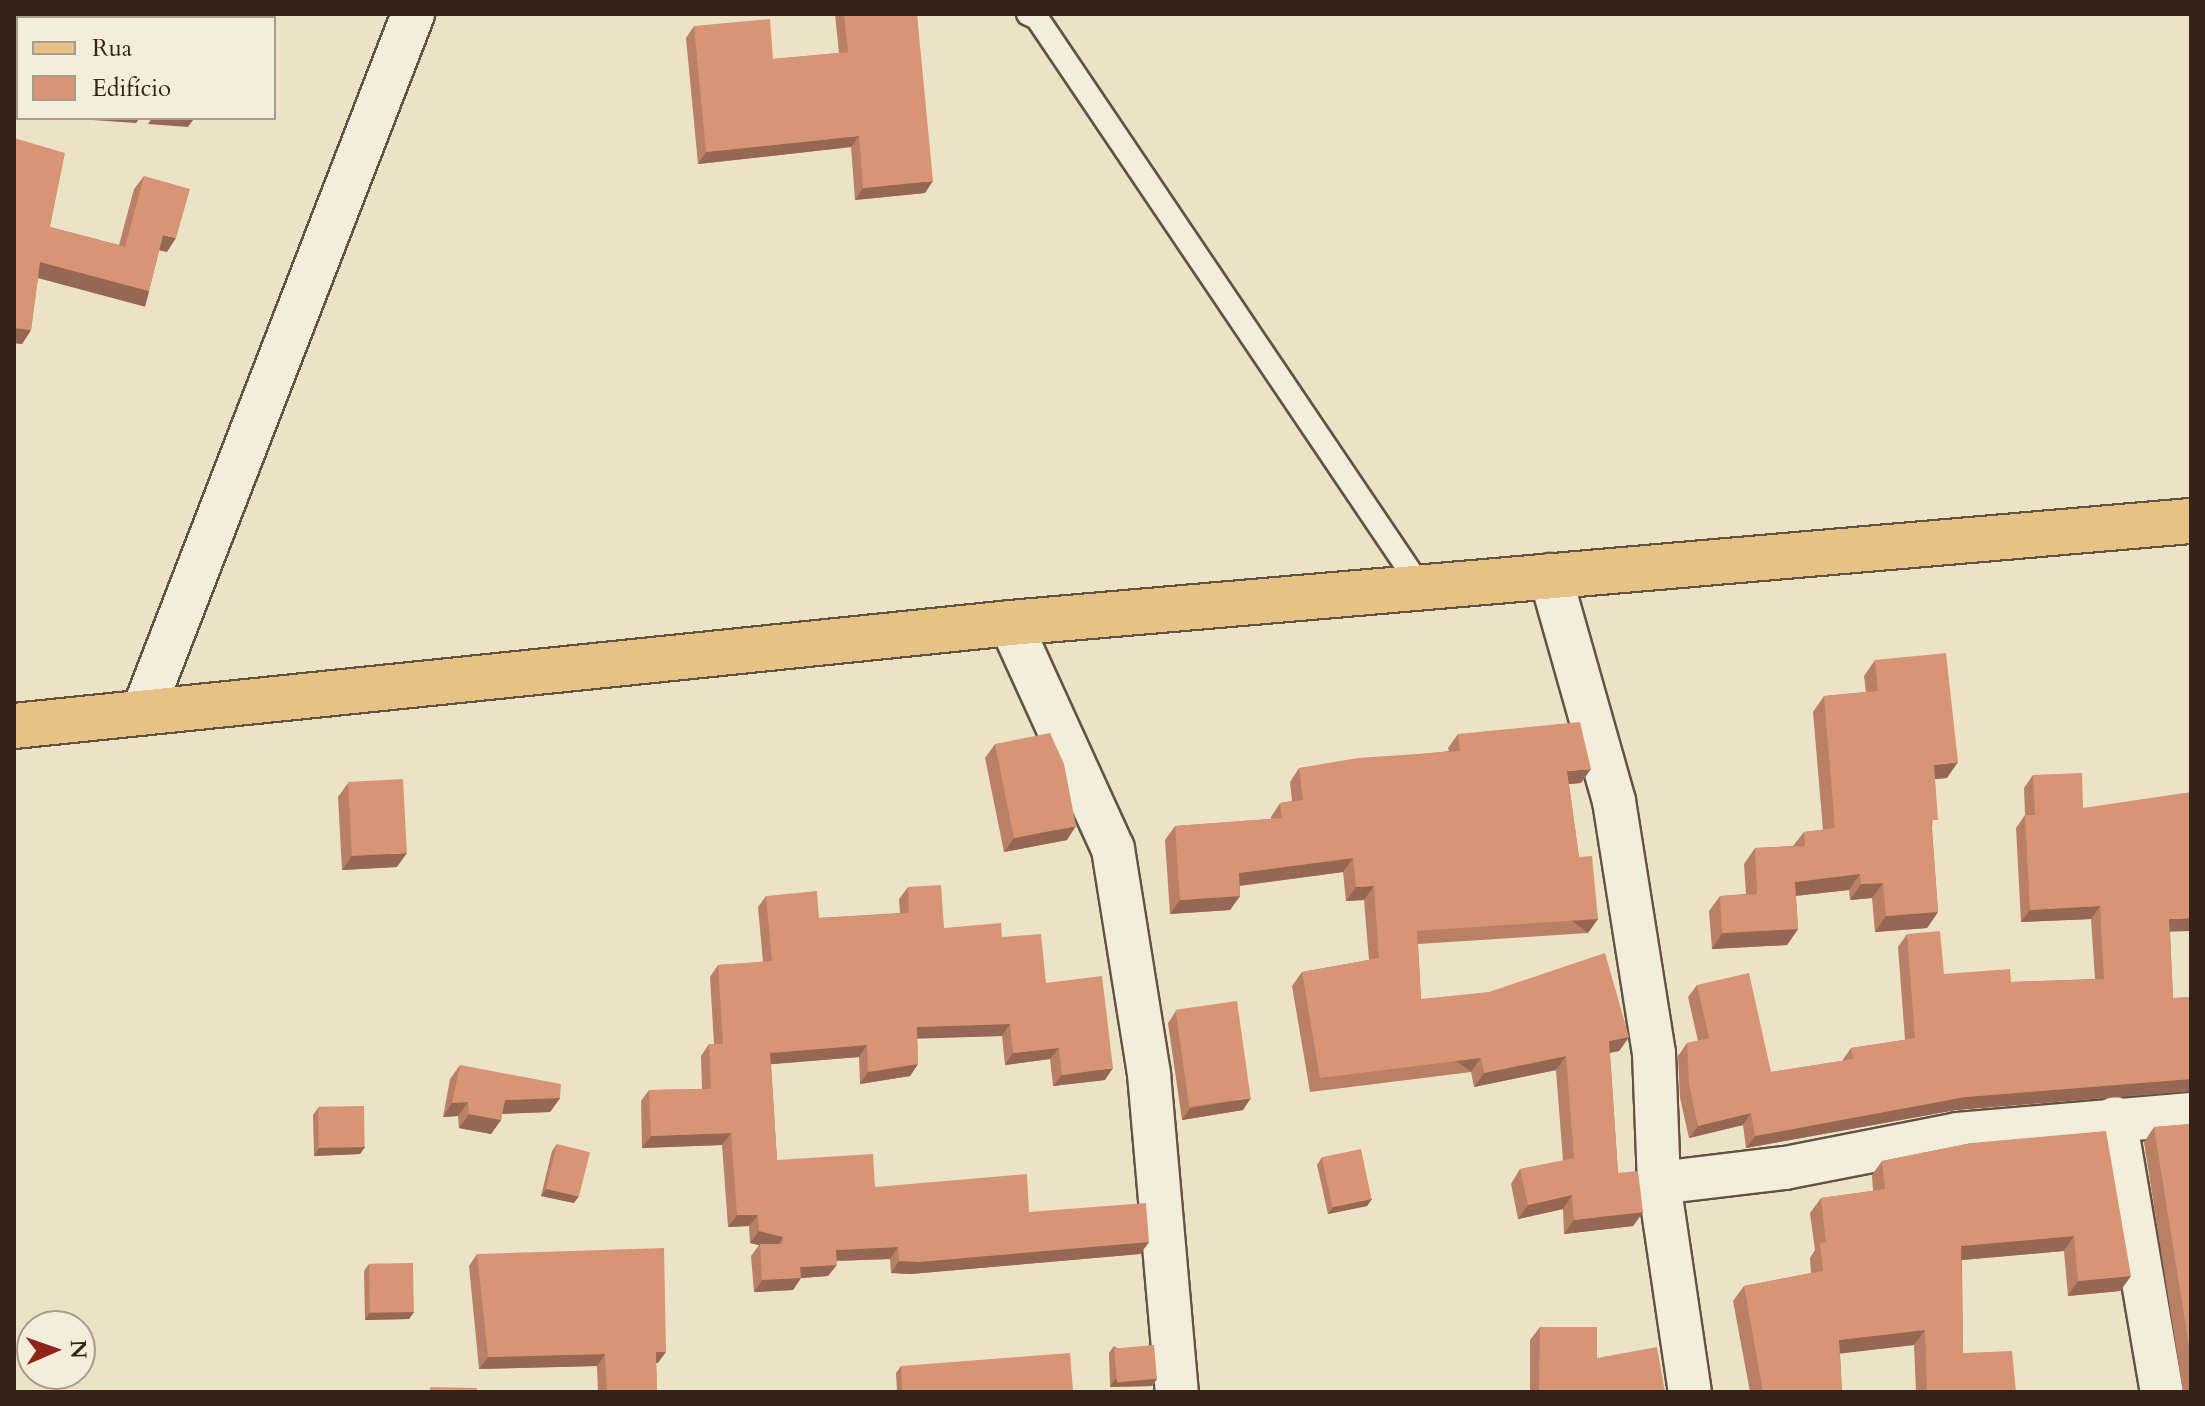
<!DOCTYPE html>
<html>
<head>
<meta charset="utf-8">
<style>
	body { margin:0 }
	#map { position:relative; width:2205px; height:1406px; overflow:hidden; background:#ece3c7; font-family:Cardo,serif }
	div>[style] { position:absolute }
	.roads { filter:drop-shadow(2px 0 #645344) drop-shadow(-2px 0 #645344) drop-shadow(0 2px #645344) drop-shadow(0 -2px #645344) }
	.lane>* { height:22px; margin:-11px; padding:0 11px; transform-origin:11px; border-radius:11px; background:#f3eddb }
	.street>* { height:42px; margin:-21px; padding:0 21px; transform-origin:21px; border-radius:21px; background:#f3eddb }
	.primary>* { height:44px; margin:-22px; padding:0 22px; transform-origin:22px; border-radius:22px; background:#e6c284 }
	.wall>* { inset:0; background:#b98065 }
	.shaded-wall>* { inset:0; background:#966853; transform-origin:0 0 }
	.building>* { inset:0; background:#d79576; transform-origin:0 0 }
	span { translate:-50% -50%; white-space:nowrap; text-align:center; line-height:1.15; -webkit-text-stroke:8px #f3eddb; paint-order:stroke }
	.frame { position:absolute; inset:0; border:16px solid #362318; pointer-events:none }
	.legend { position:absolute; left:16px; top:16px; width:260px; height:104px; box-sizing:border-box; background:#f3eddb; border:2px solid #a79c8d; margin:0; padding:10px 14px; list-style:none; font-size:24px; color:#362318 }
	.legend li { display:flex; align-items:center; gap:16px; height:40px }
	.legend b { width:40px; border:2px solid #a79c8d }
	.north { position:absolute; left:16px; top:1310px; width:80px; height:80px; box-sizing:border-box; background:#f3eddb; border:2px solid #a79c8d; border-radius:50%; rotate:88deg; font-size:22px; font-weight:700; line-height:32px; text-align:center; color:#362318 }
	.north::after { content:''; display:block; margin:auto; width:28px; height:36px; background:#8f2418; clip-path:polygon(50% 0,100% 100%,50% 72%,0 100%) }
</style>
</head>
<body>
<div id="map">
	<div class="roads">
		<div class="lane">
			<div style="left:1028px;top:14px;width:10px;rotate:24deg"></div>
			<div style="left:1037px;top:18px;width:685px;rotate:56.01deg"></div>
		</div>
		<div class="street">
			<div style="left:1550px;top:575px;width:235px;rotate:74.2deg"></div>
			<div style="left:1614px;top:801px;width:255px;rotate:81deg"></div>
			<div style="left:1654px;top:1053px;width:130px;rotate:87.8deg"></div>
			<div style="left:1659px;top:1183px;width:211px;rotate:81.6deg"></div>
			<div style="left:1010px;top:623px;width:248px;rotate:65.5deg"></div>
			<div style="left:1113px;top:849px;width:228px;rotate:80.9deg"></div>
			<div style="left:1149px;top:1074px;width:319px;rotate:85deg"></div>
			<div style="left:143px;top:711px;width:747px;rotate:-68.82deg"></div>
			<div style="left:2115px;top:1118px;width:278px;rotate:80.3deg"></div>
			<div style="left:1659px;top:1183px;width:127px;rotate:-6.8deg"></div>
			<div style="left:1785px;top:1168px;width:176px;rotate:-11.1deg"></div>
			<div style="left:1958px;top:1134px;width:234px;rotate:-4.9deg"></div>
		</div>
		<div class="primary">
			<div style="left:14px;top:726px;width:1001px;rotate:-5.9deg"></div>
			<div style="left:1010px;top:623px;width:1185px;rotate:-4.94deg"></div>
		</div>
	</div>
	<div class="wall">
		<div style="clip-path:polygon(835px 14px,917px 14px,925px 193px,855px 200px,851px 147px,698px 164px,686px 38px,694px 26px,773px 59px,839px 53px)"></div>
		<div style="clip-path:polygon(14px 138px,50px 227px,119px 245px,134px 189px,144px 176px,167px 252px,159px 250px,149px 291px,140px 304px,38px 277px,31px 330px,22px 344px,14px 343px)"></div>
		<div style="clip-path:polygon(1875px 660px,1947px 778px,1935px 779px,1932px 828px,1938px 912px,1927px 928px,1875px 932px,1872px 898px,1850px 900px,1849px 890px,1796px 896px,1798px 929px,1787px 945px,1712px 949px,1709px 911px,1720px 896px,1746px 894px,1744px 864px,1755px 848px,1793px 846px,1804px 832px,1823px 830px,1813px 712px,1824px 696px,1866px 692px,1864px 676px)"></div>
		<div style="clip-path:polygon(1458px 734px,1581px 783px,1569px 784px,1579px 857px,1598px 919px,1588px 933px,1418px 944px,1421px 999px,1629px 1037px,1619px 1051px,1610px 1053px,1618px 1173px,1643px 1212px,1633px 1226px,1564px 1234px,1563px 1209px,1518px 1219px,1511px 1184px,1520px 1169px,1563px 1161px,1556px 1070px,1474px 1087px,1471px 1072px,1310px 1092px,1292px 986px,1302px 972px,1369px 960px,1364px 900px,1346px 901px,1343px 872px,1240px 886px,1240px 896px,1230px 910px,1170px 914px,1165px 840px,1175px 826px,1271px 819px,1271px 817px,1280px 803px,1292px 801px,1290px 782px,1299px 768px,1449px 751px,1448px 748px)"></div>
		<div style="clip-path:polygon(995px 744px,1067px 840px,1004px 852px,985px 758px)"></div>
		<div style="clip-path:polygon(2033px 775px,2083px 808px,2170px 931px,2173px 998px,2191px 997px,2191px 1091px,1956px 1110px,1746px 1148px,1743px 1125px,1689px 1138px,1680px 1098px,1678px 1056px,1687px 1043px,1698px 1041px,1688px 997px,1697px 985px,1771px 1072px,1842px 1061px,1851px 1048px,1905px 1040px,1898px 947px,1907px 934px,1944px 974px,2011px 982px,2095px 979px,2091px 919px,2021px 922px,2016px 828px,2025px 815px,2024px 788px)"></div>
		<div style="clip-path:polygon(348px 783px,397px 867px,342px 870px,338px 797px)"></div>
		<div style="clip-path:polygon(908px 887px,944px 928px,1002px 937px,1046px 983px,1105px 1080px,1053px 1086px,1050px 1059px,1005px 1065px,1002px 1036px,917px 1038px,918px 1064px,910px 1076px,860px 1084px,859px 1057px,771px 1064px,777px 1160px,875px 1187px,1029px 1212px,1149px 1242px,1140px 1254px,911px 1274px,891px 1273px,890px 1259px,837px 1261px,828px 1276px,801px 1278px,793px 1290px,754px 1292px,751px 1256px,759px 1245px,750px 1243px,749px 1226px,728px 1227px,722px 1145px,642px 1148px,641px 1101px,649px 1090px,702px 1089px,701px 1056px,709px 1044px,714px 1044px,710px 977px,718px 965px,763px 962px,758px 907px,766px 896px,819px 918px,900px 913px,899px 899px)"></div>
		<div style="clip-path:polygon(1176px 1011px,1243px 1110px,1182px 1120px,1168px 1023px)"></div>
		<div style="clip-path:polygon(460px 1065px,560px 1098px,550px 1112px,502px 1114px,501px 1120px,491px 1134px,459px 1128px,458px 1116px,443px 1117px,450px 1079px)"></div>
		<div style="clip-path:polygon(318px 1108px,365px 1147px,360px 1154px,314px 1156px,313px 1115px)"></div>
		<div style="clip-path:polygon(2191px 1124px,2191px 1392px,2183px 1392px,2144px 1142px,2154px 1127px)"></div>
		<div style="clip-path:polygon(1972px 1143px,2131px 1276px,2120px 1291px,2068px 1296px,2064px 1251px,1962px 1260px,1963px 1353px,2016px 1392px,1916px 1392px,1914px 1345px,1840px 1353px,1842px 1392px,1750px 1392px,1733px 1301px,1744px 1286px,1811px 1273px,1810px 1258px,1815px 1250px,1810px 1213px,1821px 1198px,1873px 1191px,1872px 1175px,1882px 1161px)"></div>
		<div style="clip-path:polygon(557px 1144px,574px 1203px,541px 1196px,552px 1151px)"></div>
		<div style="clip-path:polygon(1322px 1157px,1372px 1199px,1367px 1206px,1328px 1214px,1317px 1165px)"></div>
		<div style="clip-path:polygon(477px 1254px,658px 1363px,656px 1363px,657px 1392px,598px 1392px,597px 1366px,479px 1369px,469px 1266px)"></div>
		<div style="clip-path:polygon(369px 1264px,414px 1312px,409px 1319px,365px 1320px,364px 1271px)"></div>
		<div style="clip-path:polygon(1540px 1327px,1597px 1358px,1665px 1392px,1530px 1392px,1530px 1340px)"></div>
		<div style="clip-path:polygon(1114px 1346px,1157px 1379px,1152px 1386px,1110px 1387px,1109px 1353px)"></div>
		<div style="clip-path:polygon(901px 1366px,1072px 1392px,897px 1392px,896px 1373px)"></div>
	</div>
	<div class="shaded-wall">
		<div style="left:14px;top:100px;width:4px;height:14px"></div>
		<div style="clip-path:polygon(63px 118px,140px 118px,136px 123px)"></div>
		<div style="clip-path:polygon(152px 118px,169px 118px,193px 120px,188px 127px,148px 124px)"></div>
		<div style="clip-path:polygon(859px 136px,851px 147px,698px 164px,706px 152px)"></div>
		<div style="clip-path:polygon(933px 181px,925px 193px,855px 200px,863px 188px)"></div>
		<div style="clip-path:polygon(163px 235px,176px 238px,167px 252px,154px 249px)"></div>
		<div style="left:40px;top:262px;width:113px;height:16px;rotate:15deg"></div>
		<div style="clip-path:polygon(14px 328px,31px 330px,22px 344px,14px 343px)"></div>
		<div style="clip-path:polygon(1958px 762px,1947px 778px,1923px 780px,1934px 765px)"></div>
		<div style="clip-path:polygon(1591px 769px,1581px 783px,1557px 785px,1567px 771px)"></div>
		<div style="clip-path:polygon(1076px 826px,1067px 840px,1004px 852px,1014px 838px)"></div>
		<div style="clip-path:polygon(407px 853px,397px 867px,342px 870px,352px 856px)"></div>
		<div style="clip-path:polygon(1353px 858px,1343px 872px,1229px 887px,1239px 873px)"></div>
		<div style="clip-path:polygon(1860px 874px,1849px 890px,1784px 897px,1795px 882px)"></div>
		<div style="clip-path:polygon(1883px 883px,1872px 898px,1850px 900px,1861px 884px)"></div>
		<div style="clip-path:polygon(1374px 886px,1364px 900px,1346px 901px,1356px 887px)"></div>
		<div style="clip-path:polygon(1240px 896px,1230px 910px,1170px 914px,1180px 900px)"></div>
		<div style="clip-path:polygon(2100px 906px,2091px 919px,2021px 922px,2030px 910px)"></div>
		<div style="clip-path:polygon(1938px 912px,1927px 928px,1875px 932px,1886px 916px)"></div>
		<div style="clip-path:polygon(2191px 918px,2191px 931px,2160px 932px,2169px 919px)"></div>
		<div style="left:1598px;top:919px;width:17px;height:181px;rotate:126deg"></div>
		<div style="clip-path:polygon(1798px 929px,1787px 945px,1712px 949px,1722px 933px)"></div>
		<div style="clip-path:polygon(1010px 1024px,1002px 1036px,908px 1039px,917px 1027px)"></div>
		<div style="clip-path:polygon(1629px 1037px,1619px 1051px,1599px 1055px,1609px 1041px)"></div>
		<div style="clip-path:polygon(867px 1045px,859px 1057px,762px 1065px,770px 1053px)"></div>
		<div style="clip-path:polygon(1059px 1048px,1050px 1059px,1005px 1065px,1013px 1053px)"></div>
		<div style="clip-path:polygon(1566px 1056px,1556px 1070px,1474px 1087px,1484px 1073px)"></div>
		<div style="left:1481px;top:1058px;width:17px;height:162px;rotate:126deg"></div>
		<div style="clip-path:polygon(918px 1064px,910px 1076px,860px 1084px,868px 1072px)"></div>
		<div style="clip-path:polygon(1113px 1068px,1105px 1080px,1053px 1086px,1062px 1075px)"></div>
		<div style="clip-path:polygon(2191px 1079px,2191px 1091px,1956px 1110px,1746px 1148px,1755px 1136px,1965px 1097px)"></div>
		<div style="clip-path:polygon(560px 1098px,550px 1112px,495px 1114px,505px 1100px)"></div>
		<div style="clip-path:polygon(1251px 1098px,1243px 1110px,1182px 1120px,1190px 1108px)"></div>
		<div style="clip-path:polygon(468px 1102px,458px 1116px,443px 1117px,452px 1103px)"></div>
		<div style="clip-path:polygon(1751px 1113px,1743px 1125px,1689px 1138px,1698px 1126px)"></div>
		<div style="clip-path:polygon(469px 1114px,501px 1120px,491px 1134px,459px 1128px)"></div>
		<div style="clip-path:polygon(731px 1133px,722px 1145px,642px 1148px,651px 1136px)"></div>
		<div style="clip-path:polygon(365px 1147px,360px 1154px,314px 1156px,319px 1148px)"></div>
		<div style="clip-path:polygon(546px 1189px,579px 1196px,574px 1203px,541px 1196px)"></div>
		<div style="clip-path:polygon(1572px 1195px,1563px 1209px,1518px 1219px,1528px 1205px)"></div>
		<div style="clip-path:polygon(1372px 1199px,1367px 1206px,1328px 1214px,1333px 1207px)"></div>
		<div style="clip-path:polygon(1643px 1212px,1633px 1226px,1564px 1234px,1574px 1220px)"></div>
		<div style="clip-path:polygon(737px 1215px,758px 1215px,749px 1226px,728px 1227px)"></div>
		<div style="clip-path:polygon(759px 1231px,783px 1237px,775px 1249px,750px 1243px)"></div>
		<div style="clip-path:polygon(2074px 1236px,2064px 1251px,1951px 1261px,1961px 1246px)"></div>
		<div style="clip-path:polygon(1149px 1242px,1140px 1254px,911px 1274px,891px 1273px,899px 1261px)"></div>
		<div style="clip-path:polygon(898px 1247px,890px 1259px,828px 1261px,836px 1250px)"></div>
		<div style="clip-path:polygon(837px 1265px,828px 1276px,801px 1278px,793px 1290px,754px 1292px,762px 1280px,800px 1267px)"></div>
		<div style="clip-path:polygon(2131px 1276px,2120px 1291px,2068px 1296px,2078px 1281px)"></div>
		<div style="clip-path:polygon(370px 1312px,414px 1312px,409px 1319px,365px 1320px)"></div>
		<div style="clip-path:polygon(1925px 1330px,1914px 1345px,1828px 1355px,1839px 1340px)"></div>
		<div style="clip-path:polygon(656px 1352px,666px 1352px,658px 1363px,648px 1363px)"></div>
		<div style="clip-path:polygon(605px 1354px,597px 1366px,479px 1369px,488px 1357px)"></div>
		<div style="clip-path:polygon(1115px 1379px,1157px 1379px,1152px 1386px,1110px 1387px)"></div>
	</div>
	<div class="building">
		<div style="clip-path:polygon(844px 14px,917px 14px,933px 181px,863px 188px,859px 136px,706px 152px,694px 26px,770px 19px,773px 59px,848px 52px)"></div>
		<div style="clip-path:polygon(18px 58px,18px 100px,14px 100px,14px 72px)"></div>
		<div style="clip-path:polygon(169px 118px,193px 118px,193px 120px)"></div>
		<div style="clip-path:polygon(14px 138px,65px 153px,50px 227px,125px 247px,144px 176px,190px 189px,176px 238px,163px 235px,149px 291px,40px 262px,31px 330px,14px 328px)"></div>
		<div style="clip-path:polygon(1946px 653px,1958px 762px,1934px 765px,1938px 820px,1931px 820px,1938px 912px,1886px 916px,1883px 883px,1861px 884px,1860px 874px,1795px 882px,1798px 929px,1722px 933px,1720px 896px,1757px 894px,1755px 848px,1805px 846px,1804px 832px,1835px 828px,1824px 696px,1878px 691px,1875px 660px)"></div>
		<div style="clip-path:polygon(1580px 722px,1591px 769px,1567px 771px,1579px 857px,1592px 856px,1598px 919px,1417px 931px,1421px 999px,1489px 992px,1605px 953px,1629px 1037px,1609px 1041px,1618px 1173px,1638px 1171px,1643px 1212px,1574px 1220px,1572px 1195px,1528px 1205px,1520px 1169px,1574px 1158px,1566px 1056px,1484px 1073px,1481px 1058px,1320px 1078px,1302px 972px,1379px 958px,1374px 886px,1356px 887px,1353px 858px,1239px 873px,1240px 896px,1180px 900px,1175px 826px,1282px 818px,1280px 803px,1303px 800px,1299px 768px,1358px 758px,1460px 751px,1458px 734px)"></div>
		<div style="clip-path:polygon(1050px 733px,1064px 764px,1076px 826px,1014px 838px,995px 744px)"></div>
		<div style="clip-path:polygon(2082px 773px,2083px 808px,2191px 792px,2191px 918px,2169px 919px,2173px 998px,2191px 997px,2191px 1079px,1965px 1097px,1755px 1136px,1751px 1113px,1698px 1126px,1689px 1085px,1687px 1043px,1709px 1038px,1697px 985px,1749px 973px,1771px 1072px,1853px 1059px,1851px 1048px,1915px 1038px,1907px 934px,1940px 931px,1944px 974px,2010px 969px,2011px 982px,2104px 979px,2100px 906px,2030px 910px,2025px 815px,2035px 815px,2033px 775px)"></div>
		<div style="left:403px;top:779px;width:74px;height:55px;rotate:87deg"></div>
		<div style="clip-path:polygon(941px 885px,944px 928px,1001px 923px,1002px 937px,1041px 934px,1046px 983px,1102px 976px,1113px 1068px,1062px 1075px,1059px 1048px,1013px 1053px,1010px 1024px,917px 1027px,918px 1064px,868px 1072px,867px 1045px,770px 1053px,777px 1160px,873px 1154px,875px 1187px,1027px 1174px,1029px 1212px,1146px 1203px,1149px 1242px,919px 1262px,899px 1261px,898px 1247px,836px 1250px,837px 1265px,800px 1267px,801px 1278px,762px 1280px,760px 1244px,782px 1244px,783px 1237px,759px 1231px,758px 1215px,737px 1215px,731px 1133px,651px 1136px,649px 1090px,711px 1089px,709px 1044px,723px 1044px,718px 965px,772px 961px,766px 896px,817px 891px,819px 918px,909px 913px,908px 887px)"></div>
		<div style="left:1237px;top:1001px;width:98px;height:62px;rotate:82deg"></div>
		<div style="clip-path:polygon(460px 1065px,561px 1084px,560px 1098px,505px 1100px,501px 1120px,469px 1114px,468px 1102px,452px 1103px)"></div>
		<div style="left:364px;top:1106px;width:41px;height:46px;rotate:89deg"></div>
		<div style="clip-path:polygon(2191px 1124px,2191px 1359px,2154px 1127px)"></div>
		<div style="clip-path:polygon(2106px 1131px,2131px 1276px,2078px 1281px,2074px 1236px,1961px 1246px,1963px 1353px,2012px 1351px,2016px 1392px,1927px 1392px,1925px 1330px,1839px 1340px,1842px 1392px,1763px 1392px,1744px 1286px,1823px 1271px,1820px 1243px,1826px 1242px,1821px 1198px,1885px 1189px,1882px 1161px,1972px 1143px)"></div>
		<div style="left:557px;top:1144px;width:34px;height:46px;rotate:14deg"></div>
		<div style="left:1361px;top:1149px;width:51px;height:40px;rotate:78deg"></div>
		<div style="clip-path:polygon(664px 1248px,666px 1352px,656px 1352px,657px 1392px,607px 1392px,605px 1354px,488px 1357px,477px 1254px)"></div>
		<div style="left:413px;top:1263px;width:49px;height:44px;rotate:89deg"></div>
		<div style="clip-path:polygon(1540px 1327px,1597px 1327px,1597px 1358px,1657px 1347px,1665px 1392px,1539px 1392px)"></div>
		<div style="left:1154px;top:1345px;width:34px;height:40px;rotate:85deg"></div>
		<div style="clip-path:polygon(1070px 1353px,1073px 1391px,902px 1392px,901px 1366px)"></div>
		<div style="clip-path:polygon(430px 1387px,477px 1388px,477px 1392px,430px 1392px)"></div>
	</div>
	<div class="frame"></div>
	<ul class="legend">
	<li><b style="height:10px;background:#e6c284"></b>Rua</li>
	<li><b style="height:22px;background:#d79576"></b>Edifício</li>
	</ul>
	<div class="north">N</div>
</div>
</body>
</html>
